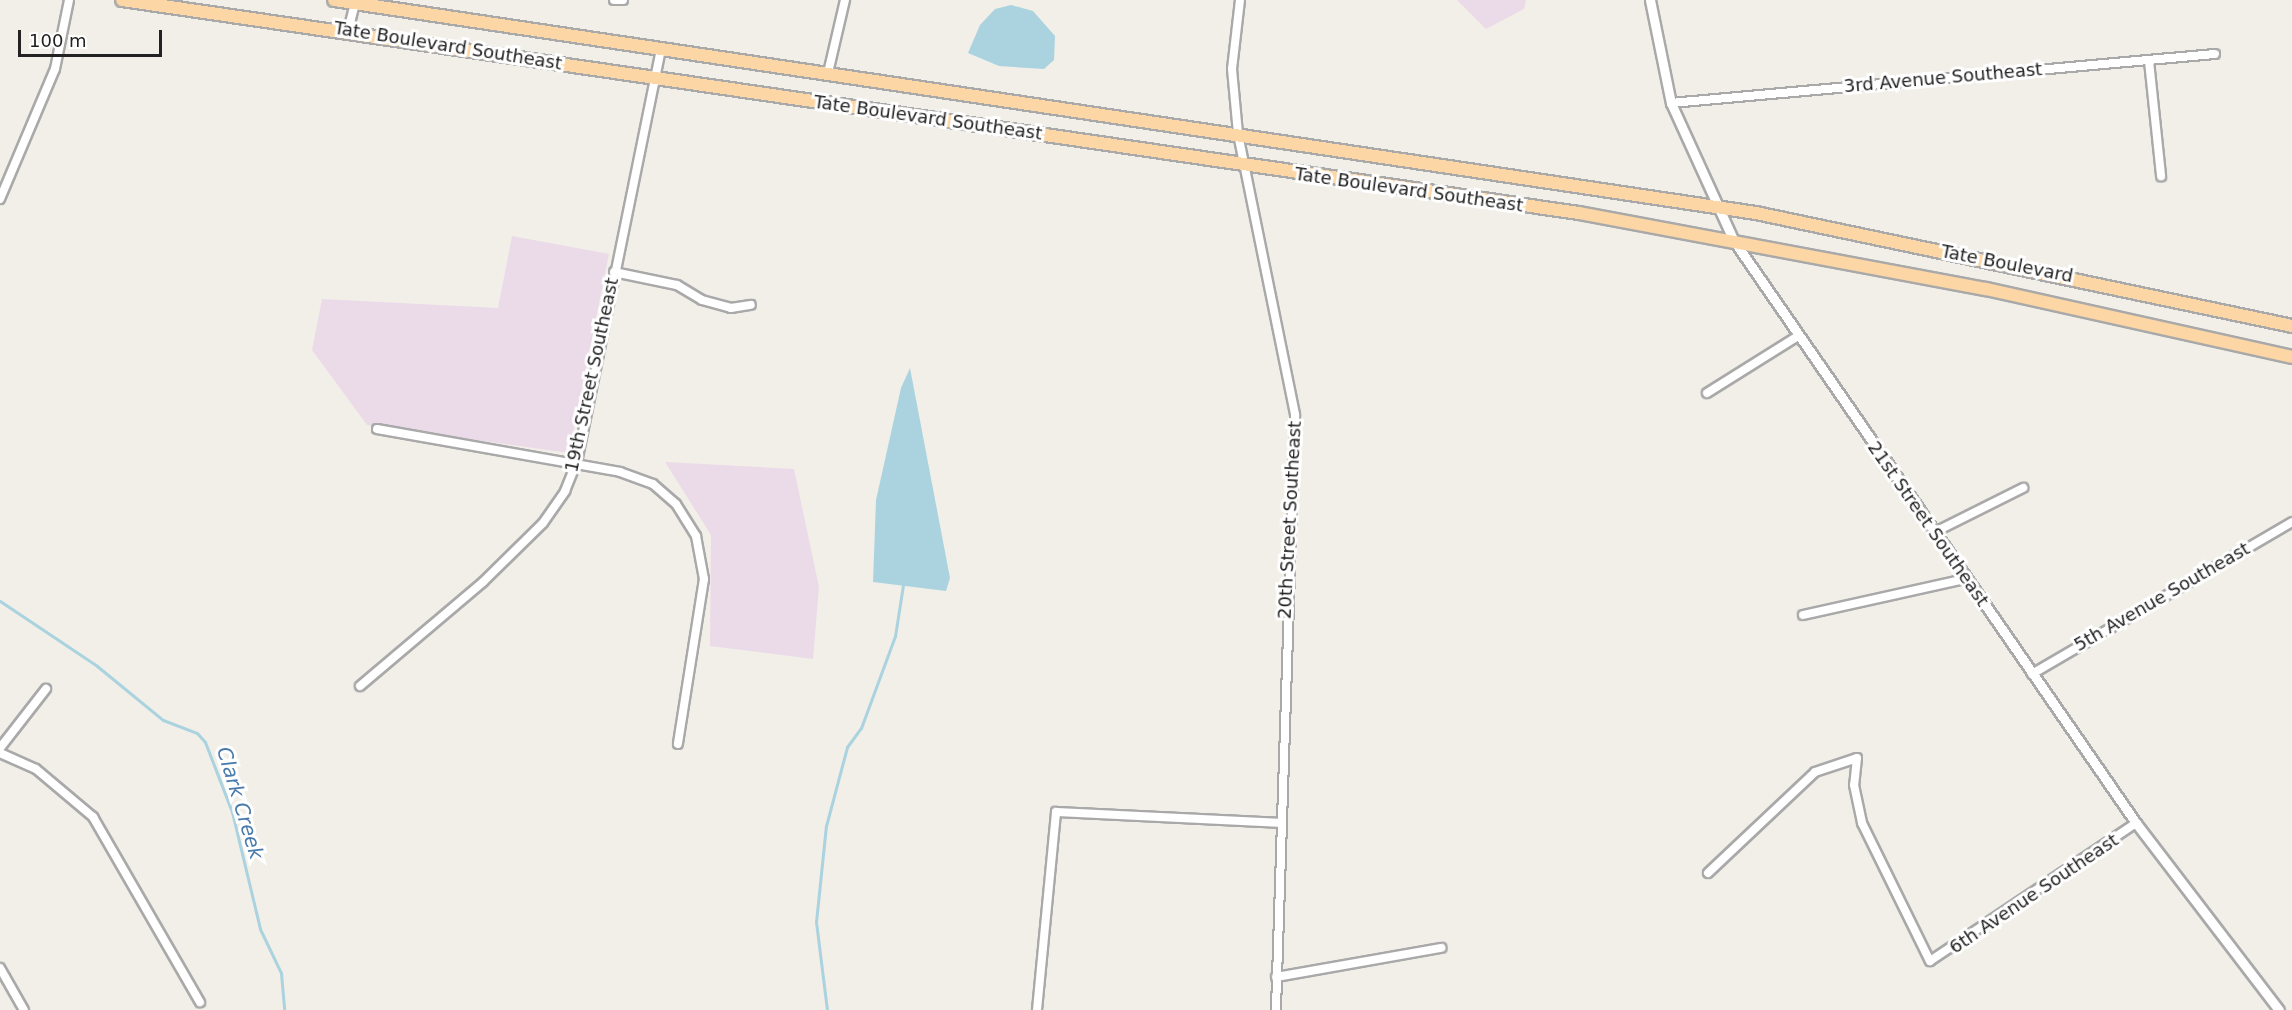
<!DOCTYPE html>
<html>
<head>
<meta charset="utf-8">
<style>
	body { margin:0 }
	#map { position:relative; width:2292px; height:1010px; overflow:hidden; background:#f2efe9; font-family:"DejaVu Sans",sans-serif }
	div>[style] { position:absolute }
	.industrial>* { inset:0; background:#ebdbe8 }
	.water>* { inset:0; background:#aad3df }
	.stream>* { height:3px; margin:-1.5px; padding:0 1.5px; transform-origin:1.5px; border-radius:1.5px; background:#aad3df }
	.roads { filter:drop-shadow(2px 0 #a9a9a9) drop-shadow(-2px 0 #a9a9a9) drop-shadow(0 2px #a9a9a9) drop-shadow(0 -2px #a9a9a9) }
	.minor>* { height:8px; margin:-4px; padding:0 4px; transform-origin:4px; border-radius:4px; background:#fff }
	.tertiary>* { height:9px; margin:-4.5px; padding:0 4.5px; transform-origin:4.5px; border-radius:4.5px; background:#fff }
	.primary>* { height:12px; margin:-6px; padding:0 6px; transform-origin:6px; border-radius:6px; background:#fcd6a4 }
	span { translate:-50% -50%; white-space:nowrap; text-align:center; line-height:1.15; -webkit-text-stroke:6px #fff; paint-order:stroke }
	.street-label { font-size:18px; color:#222 }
	.water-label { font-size:20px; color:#4a7aab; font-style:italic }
	.scale { position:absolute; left:18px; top:30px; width:144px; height:27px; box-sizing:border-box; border:3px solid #222; border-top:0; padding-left:8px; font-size:18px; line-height:21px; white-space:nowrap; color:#222; -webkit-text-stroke:4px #fff; paint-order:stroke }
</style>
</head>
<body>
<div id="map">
	<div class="industrial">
		<div style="clip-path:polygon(1457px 0,1526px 0,1524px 9px,1486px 29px)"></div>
		<div style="clip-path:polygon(512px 236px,609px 254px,569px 453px,367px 425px,312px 350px,322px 299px,498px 308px)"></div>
		<div style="clip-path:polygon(665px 462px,794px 469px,819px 587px,813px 659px,710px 646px,711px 535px)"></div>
	</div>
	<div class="water">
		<div style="clip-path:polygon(1011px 5px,1033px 11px,1055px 36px,1054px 60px,1044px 69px,999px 66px,968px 53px,980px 25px,995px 9px)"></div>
		<div style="clip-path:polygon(910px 368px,950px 578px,946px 591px,873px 582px,876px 500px,901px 388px)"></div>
	</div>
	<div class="stream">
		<div style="left:0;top:601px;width:117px;rotate:33.8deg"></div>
		<div style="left:97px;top:666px;width:85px;rotate:39.3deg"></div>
		<div style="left:163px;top:720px;width:36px;rotate:21deg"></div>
		<div style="left:197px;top:733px;width:12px;rotate:48deg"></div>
		<div style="left:205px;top:742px;width:75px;rotate:68.9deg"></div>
		<div style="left:232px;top:812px;width:120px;rotate:76.5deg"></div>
		<div style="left:260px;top:929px;width:49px;rotate:64.5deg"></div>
		<div style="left:281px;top:973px;width:37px;rotate:85deg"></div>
		<div style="left:827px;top:1010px;width:89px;rotate:-97.1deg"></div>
		<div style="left:816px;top:922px;width:97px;rotate:-84.1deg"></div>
		<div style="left:826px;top:826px;width:82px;rotate:-75.1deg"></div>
		<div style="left:847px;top:747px;width:24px;rotate:-54deg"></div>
		<div style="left:861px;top:728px;width:98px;rotate:-69.7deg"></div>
		<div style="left:895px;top:636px;width:52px;rotate:-81.1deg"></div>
	</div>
	<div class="roads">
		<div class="minor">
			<div style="left:614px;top:0;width:9px"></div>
			<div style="left:1240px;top:0;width:69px;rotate:96.6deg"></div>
			<div style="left:1232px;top:69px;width:65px;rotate:84.7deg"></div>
			<div style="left:1238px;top:134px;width:287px;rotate:78.5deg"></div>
			<div style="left:1295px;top:415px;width:595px;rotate:91.83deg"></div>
			<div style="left:348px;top:31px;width:32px;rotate:-76deg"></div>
			<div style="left:2149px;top:61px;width:116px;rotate:84deg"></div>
			<div style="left:828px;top:73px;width:75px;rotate:-76.9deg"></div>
			<div style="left:1671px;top:103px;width:546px;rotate:-5.15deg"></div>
			<div style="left:0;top:199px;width:141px;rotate:-67.1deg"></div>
			<div style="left:55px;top:69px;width:70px;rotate:-78.5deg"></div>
			<div style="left:614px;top:272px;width:64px;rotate:11.7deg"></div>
			<div style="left:677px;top:285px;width:29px;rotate:31deg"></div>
			<div style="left:702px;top:300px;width:30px;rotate:15deg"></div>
			<div style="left:731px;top:308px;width:20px;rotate:-9deg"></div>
			<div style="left:1707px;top:393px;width:107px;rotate:-32.1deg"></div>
			<div style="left:377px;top:429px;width:247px;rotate:10deg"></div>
			<div style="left:620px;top:472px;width:35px;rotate:20deg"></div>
			<div style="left:653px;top:484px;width:30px;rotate:41deg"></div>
			<div style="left:676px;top:504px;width:38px;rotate:58deg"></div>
			<div style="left:696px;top:536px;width:44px;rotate:79.5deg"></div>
			<div style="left:704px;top:579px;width:167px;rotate:99deg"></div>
			<div style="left:1933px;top:533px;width:101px;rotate:-26.6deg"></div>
			<div style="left:1803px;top:615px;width:166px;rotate:-12.5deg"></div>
			<div style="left:2032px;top:674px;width:301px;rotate:-30.3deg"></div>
			<div style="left:360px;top:686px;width:161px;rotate:-40.2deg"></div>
			<div style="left:483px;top:582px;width:84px;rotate:-44.5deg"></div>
			<div style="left:543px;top:523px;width:39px;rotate:-55deg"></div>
			<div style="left:565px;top:491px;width:31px;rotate:-68deg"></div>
			<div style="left:577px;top:462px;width:420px;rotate:-78.5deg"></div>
			<div style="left:0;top:748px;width:75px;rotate:-52.1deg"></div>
			<div style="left:0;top:753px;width:39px;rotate:24deg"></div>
			<div style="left:36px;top:769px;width:75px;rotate:40.1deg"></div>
			<div style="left:93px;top:817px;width:214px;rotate:60deg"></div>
			<div style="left:1708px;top:873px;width:147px;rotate:-43.3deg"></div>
			<div style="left:1815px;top:772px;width:44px;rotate:-18.4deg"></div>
			<div style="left:1857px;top:758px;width:27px;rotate:96deg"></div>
			<div style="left:1854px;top:785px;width:39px;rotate:78deg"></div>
			<div style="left:1862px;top:823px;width:154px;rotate:63.8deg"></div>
			<div style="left:1930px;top:961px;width:248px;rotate:-33.8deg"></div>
			<div style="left:0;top:968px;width:48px;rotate:60.3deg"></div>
			<div style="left:1276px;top:977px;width:168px;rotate:-10deg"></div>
			<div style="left:1037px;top:1010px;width:199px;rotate:-84.5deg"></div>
			<div style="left:1056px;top:812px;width:223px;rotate:2.8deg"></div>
		</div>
		<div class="tertiary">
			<div style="left:1650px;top:0;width:105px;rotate:78.5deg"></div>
			<div style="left:1671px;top:103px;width:152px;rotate:65.5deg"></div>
			<div style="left:1734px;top:241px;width:707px;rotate:55.37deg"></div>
			<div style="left:2136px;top:823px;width:235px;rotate:52.6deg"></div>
		</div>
		<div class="primary">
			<div style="left:122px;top:0;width:1472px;rotate:8.32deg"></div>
			<div style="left:1579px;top:213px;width:414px;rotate:10.6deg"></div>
			<div style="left:1986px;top:289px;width:313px;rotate:12.5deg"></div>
			<div style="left:334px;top:0;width:1438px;rotate:8.52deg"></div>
			<div style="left:1756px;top:213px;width:548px;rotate:11.9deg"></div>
		</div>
	</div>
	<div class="street-label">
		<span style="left:448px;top:46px;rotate:9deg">Tate Boulevard Southeast</span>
		<span style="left:1943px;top:78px;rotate:-5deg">3rd Avenue Southeast</span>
		<span style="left:928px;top:118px;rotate:8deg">Tate Boulevard Southeast</span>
		<span style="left:1409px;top:190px;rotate:8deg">Tate Boulevard Southeast</span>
		<span style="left:2007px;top:264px;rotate:11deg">Tate Boulevard</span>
		<span style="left:592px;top:375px;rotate:-78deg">19th Street Southeast</span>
		<span style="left:1290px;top:520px;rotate:-87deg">20th Street Southeast</span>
		<span style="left:1928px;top:524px;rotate:55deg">21st Street Southeast</span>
		<span style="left:2162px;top:597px;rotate:-30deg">5th Avenue Southeast</span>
		<span style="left:2034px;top:894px;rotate:-34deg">6th Avenue Southeast</span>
	</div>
	<div class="water-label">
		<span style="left:240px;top:803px;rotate:73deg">Clark Creek</span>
	</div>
	<div class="scale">100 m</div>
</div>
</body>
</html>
